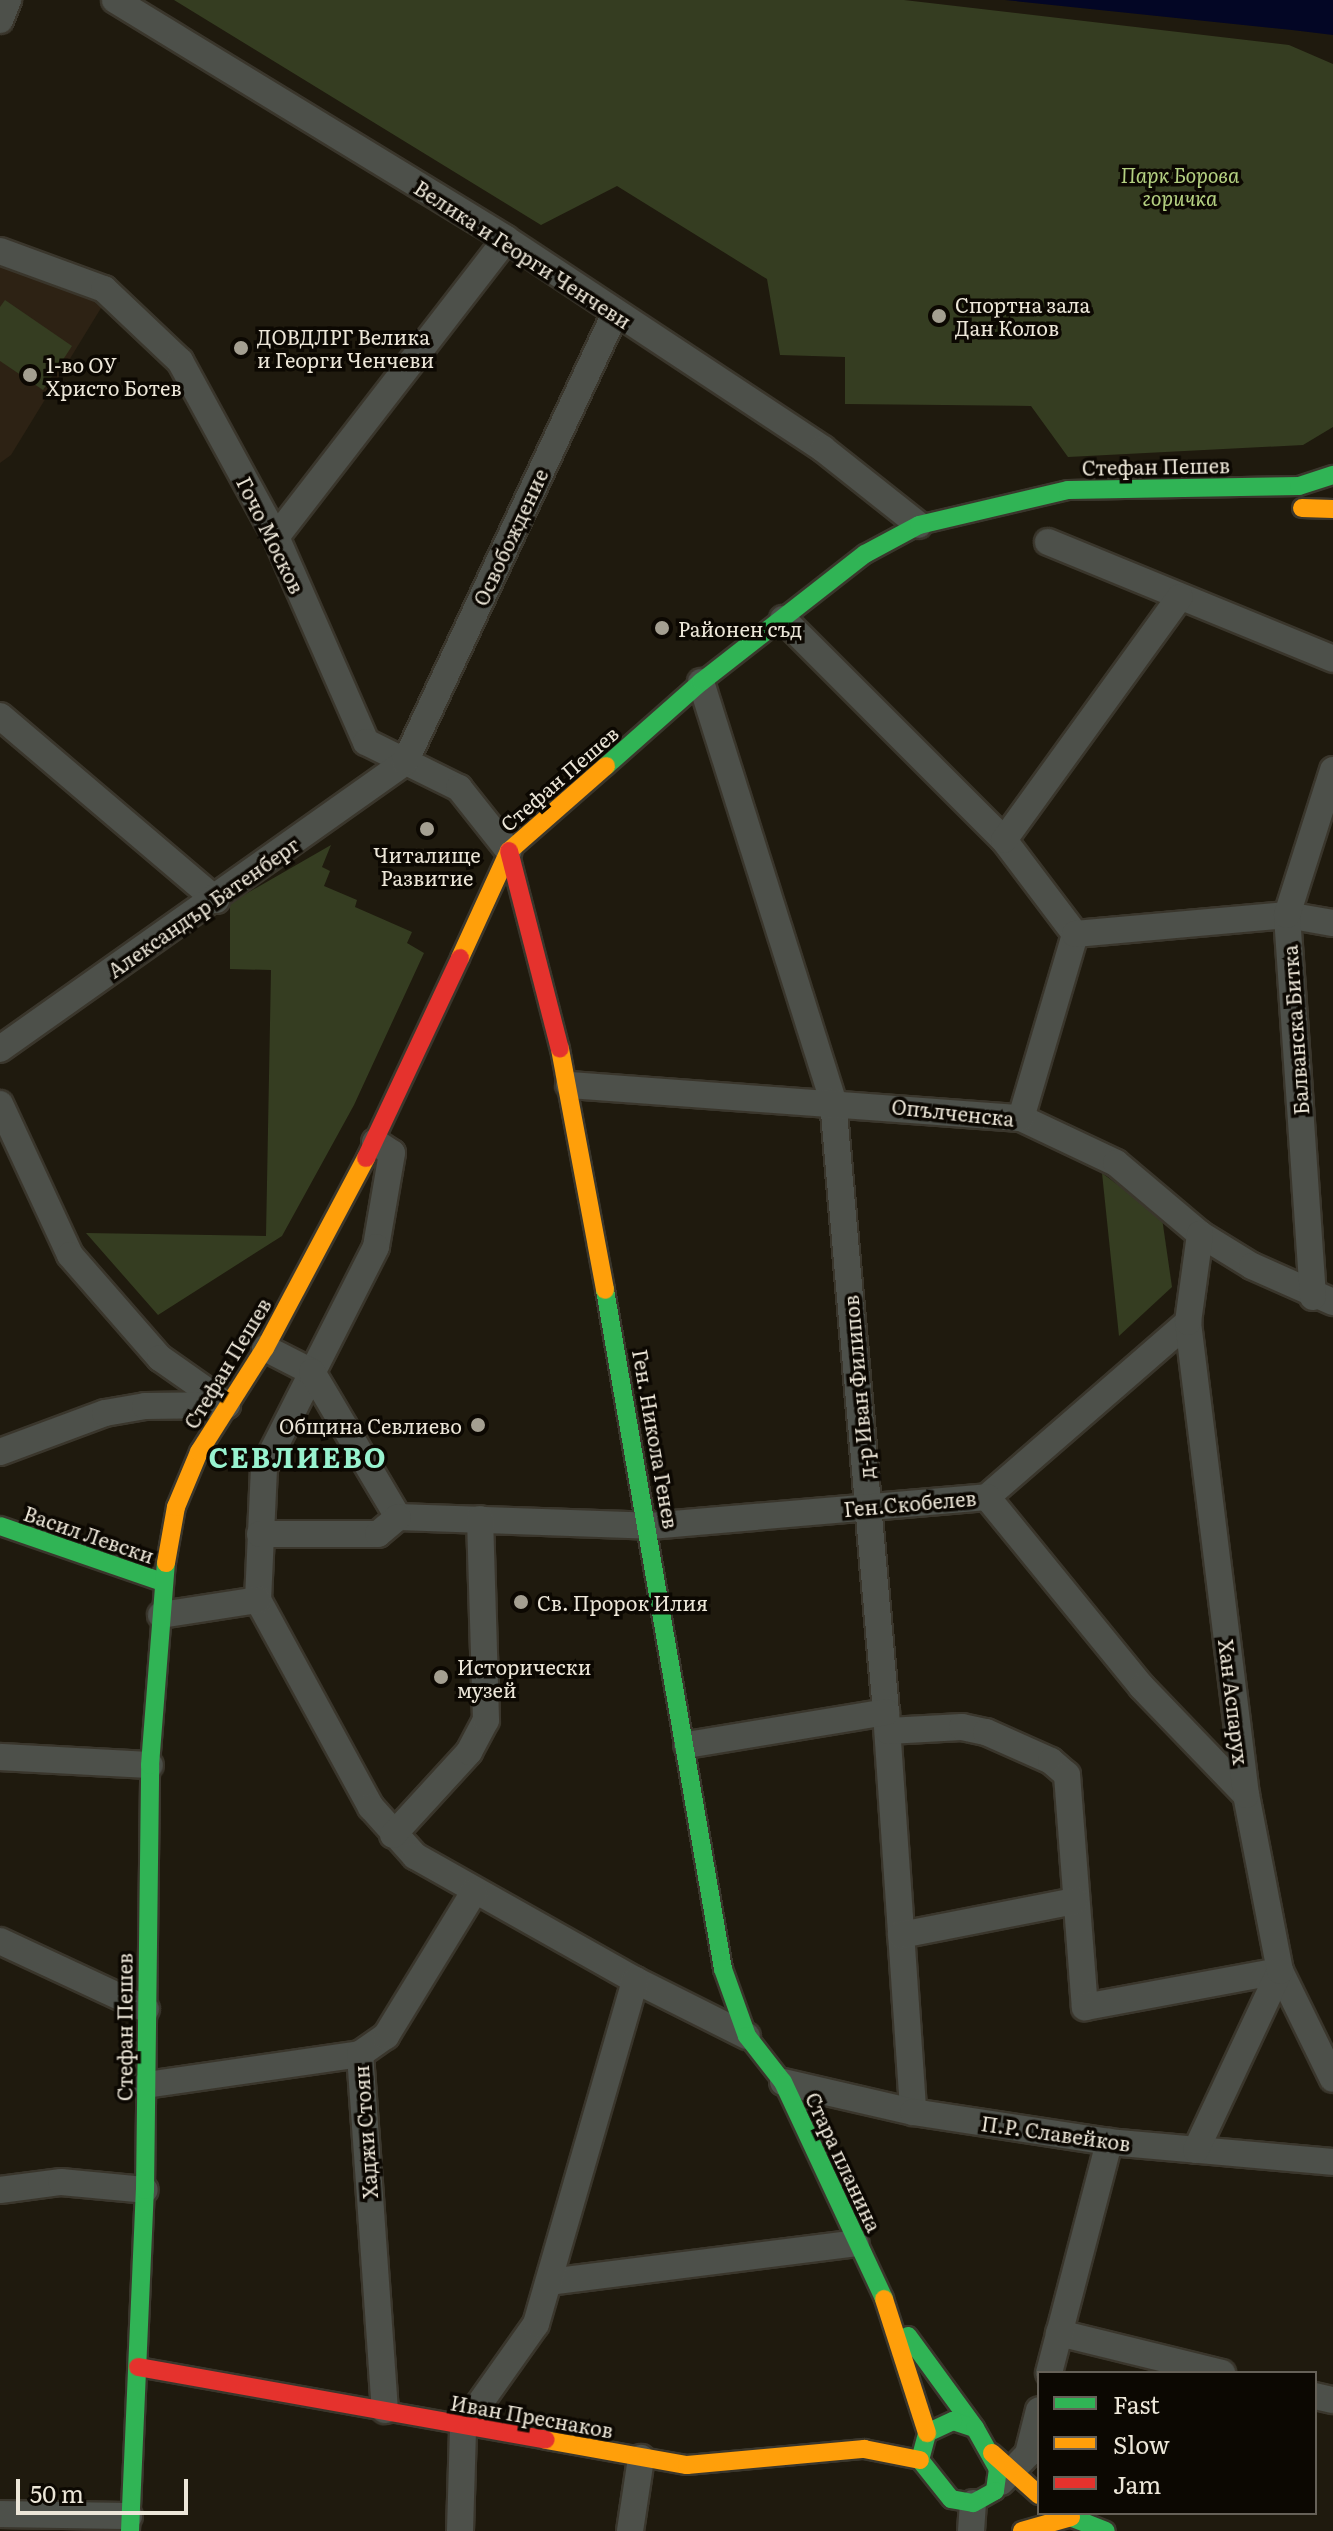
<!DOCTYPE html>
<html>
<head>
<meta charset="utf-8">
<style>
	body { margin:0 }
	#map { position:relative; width:1333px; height:2531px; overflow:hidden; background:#1f1a0e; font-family:Literata,serif }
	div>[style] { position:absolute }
	.education>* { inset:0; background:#2d2214 }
	.green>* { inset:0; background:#353d21 }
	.water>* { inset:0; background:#030625 }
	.roads { filter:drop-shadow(2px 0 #3a362c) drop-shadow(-2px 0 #3a362c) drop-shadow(0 2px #3a362c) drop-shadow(0 -2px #3a362c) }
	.street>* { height:26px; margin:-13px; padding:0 13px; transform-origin:13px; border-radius:13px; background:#4d504a }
	.fast>* { height:18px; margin:-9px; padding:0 9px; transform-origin:9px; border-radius:9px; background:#30b455 }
	.slow>* { height:18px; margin:-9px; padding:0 9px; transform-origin:9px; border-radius:9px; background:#ff9f0a }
	.jam>* { height:18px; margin:-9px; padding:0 9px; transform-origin:9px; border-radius:9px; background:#e5322d }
	.dots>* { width:22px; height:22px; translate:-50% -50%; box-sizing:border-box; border:4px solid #0c0802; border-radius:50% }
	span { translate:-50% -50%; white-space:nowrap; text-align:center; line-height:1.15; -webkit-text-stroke:7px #0c0802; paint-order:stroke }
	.park-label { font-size:20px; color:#b4d081; font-style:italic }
	.street-label { font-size:20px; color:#ece6d8 }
	.poi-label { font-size:20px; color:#ece6d8 }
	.left { translate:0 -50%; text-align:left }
	.right { translate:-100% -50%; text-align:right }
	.district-label { font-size:28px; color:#98f2cf; font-weight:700; letter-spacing:2px }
	.legend { position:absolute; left:1037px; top:2371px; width:280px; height:144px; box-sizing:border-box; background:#0c0802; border:2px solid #666158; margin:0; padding:10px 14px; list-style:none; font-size:24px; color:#ece6d8 }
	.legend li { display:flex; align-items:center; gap:16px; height:40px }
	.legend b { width:40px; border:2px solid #666158 }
	.scale { position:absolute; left:16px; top:2479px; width:172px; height:36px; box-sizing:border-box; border:4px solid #ece6d8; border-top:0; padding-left:10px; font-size:24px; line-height:28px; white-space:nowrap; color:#ece6d8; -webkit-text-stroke:6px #0c0802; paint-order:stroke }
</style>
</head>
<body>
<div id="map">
	<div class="education">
		<div style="clip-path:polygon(0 252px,109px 295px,11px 455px,0 463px)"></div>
	</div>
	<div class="green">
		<div style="clip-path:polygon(174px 0,904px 0,1289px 45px,1333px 64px,1333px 427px,1303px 445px,1068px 457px,1031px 406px,845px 404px,845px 357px,780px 355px,767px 279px,617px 186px,541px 225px)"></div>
		<div style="clip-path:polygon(5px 300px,72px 346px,43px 390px,0 361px,0 307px)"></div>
		<div style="clip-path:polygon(331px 845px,322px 867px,330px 871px,324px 886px,357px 900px,355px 907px,412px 932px,407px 943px,424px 953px,354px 1105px,282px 1236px,158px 1315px,86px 1233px,266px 1236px,271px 970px,230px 969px,230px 903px)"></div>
		<div style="clip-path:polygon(1102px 1173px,1162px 1218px,1172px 1287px,1119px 1336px)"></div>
	</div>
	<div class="water">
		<div style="clip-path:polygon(1005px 0,1333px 0,1333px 35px,1292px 30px)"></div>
	</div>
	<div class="roads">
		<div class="street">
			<div style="left:115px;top:0;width:458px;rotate:31.4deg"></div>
			<div style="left:506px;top:239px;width:380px;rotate:33.5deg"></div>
			<div style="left:823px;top:449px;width:122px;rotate:38.4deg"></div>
			<div style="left:0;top:20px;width:22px;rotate:-68deg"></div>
			<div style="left:0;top:251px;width:111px;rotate:20.1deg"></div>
			<div style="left:104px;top:289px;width:105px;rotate:43.5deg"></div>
			<div style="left:180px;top:361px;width:200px;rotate:61.4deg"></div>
			<div style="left:276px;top:537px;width:224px;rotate:66.3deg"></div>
			<div style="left:366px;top:742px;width:104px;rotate:26.3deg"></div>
			<div style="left:459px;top:788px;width:80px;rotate:51.6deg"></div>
			<div style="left:276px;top:537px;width:376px;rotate:-52.3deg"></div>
			<div style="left:1048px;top:542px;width:308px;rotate:22.3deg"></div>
			<div style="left:783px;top:619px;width:313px;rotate:45deg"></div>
			<div style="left:1004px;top:840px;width:118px;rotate:52.9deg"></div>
			<div style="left:701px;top:682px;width:439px;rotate:72.5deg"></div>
			<div style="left:833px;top:1101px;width:613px;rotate:85.04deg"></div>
			<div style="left:886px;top:1712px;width:401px;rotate:86.1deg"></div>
			<div style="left:0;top:716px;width:284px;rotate:40.4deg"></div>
			<div style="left:1004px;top:840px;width:300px;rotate:-54.1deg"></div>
			<div style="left:0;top:1049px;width:496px;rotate:-35.3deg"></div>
			<div style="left:405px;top:762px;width:496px;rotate:-64.9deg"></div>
			<div style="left:569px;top:1085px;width:453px;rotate:4.2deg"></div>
			<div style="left:1021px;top:1118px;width:105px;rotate:25.3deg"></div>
			<div style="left:1116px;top:1163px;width:110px;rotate:40.2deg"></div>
			<div style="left:1200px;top:1234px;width:61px;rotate:31.6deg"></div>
			<div style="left:1252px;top:1266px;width:89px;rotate:24deg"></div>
			<div style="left:0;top:1104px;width:166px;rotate:65.1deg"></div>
			<div style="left:70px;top:1255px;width:137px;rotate:48.9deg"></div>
			<div style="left:160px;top:1358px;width:82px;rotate:35deg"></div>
			<div style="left:1021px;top:1118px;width:192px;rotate:-73.6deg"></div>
			<div style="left:1075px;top:934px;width:213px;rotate:-5.1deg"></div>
			<div style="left:1287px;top:915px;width:47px;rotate:9.9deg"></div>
			<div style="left:375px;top:1142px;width:20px;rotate:33deg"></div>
			<div style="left:392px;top:1153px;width:95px;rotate:99.7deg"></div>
			<div style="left:376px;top:1247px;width:248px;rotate:116.9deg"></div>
			<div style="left:264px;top:1468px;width:132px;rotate:92.6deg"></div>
			<div style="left:258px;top:1600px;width:236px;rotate:61.4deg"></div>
			<div style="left:371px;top:1807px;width:66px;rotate:48.1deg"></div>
			<div style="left:415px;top:1856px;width:253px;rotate:29.4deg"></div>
			<div style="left:635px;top:1980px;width:125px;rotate:26.6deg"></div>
			<div style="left:1313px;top:1297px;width:383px;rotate:-93.9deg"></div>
			<div style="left:1287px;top:915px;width:152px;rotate:-72.4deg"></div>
			<div style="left:265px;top:1348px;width:53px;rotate:27.1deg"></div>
			<div style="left:312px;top:1372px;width:169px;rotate:59.3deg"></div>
			<div style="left:398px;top:1517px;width:252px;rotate:2deg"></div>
			<div style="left:650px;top:1526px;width:338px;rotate:-4.9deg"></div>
			<div style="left:987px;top:1497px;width:267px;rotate:-41deg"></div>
			<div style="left:0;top:1452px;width:112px;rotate:-20.4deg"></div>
			<div style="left:105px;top:1413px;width:41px;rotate:-9.9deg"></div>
			<div style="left:145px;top:1406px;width:82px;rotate:-0.7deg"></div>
			<div style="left:987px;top:1497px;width:245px;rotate:50.8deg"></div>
			<div style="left:1142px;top:1687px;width:150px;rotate:46.1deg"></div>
			<div style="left:260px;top:1534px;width:118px"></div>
			<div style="left:378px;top:1534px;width:26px;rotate:-40deg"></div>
			<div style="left:161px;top:1615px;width:98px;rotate:-8.8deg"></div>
			<div style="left:888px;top:1731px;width:74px;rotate:-3.1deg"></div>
			<div style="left:962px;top:1727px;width:25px;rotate:12deg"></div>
			<div style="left:986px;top:1732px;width:71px;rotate:24deg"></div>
			<div style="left:1051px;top:1761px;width:21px;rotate:41deg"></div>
			<div style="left:1067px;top:1775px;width:233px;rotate:85.6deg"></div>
			<div style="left:1085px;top:2007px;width:198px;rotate:-10.5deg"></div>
			<div style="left:1280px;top:1971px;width:120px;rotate:63.9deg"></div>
			<div style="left:687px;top:1745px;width:202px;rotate:-9.4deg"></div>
			<div style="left:0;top:1757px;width:150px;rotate:3.1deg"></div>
			<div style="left:393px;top:1835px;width:113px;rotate:-47.5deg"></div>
			<div style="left:469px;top:1752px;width:36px;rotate:-62deg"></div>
			<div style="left:486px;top:1720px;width:201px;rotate:-91.7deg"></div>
			<div style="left:901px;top:1935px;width:177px;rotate:-11.1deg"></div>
			<div style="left:0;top:1941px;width:161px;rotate:25deg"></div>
			<div style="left:360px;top:2054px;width:357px;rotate:86deg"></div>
			<div style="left:783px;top:2082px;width:133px;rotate:13deg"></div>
			<div style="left:913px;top:2112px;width:198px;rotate:8.7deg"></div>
			<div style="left:1109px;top:2142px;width:225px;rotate:5.1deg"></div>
			<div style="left:146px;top:2085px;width:216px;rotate:-8.2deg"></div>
			<div style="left:360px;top:2054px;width:32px;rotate:-35deg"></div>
			<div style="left:386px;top:2036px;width:169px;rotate:-58.6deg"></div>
			<div style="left:1196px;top:2150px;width:198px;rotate:-64.9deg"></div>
			<div style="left:1280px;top:1971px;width:179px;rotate:-100.9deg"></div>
			<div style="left:1246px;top:1795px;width:477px;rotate:-97deg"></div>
			<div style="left:1188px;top:1322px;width:89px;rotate:-82.2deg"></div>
			<div style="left:0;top:2190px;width:62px;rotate:-7.5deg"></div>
			<div style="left:61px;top:2182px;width:84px;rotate:5.4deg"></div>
			<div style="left:549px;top:2282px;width:309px;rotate:-7.2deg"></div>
			<div style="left:1059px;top:2333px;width:168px;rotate:13.8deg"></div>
			<div style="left:1049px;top:2373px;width:239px;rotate:-75.4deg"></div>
			<div style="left:1315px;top:2396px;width:18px;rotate:13deg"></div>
			<div style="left:1001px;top:2482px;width:39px;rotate:-46deg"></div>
			<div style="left:1028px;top:2454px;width:45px;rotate:-76deg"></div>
			<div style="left:0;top:2514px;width:129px;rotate:0.9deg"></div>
			<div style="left:460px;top:2531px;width:104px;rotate:-88.3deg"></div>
			<div style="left:463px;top:2427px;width:126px;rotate:-54.7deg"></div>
			<div style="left:536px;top:2324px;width:358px;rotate:-73.9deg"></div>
			<div style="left:630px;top:2531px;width:74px;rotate:-81.4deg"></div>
			<div style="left:971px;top:2531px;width:28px;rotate:-86deg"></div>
		</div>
		<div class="fast">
			<div style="left:606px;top:766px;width:127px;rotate:-41.5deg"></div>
			<div style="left:701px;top:682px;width:208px;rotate:-38deg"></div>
			<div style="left:865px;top:554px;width:61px;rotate:-28.2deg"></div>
			<div style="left:919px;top:525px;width:153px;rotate:-13.2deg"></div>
			<div style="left:1068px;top:490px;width:231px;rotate:-1deg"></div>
			<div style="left:1299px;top:486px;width:36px;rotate:-18deg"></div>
			<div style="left:605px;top:1290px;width:689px;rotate:80.14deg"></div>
			<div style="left:723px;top:1969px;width:71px;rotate:70.3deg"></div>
			<div style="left:747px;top:2036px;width:58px;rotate:52deg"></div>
			<div style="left:783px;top:2082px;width:239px;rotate:65deg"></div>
			<div style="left:0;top:1526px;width:172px;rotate:19deg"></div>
			<div style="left:908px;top:2336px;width:114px;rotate:53.9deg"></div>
			<div style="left:953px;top:2421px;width:23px;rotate:18deg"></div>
			<div style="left:975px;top:2428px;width:47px;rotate:60.7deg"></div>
			<div style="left:998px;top:2469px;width:22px;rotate:98deg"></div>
			<div style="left:995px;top:2491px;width:25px;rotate:151deg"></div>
			<div style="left:973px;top:2503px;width:22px;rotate:-170deg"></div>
			<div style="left:951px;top:2499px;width:50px;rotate:-128.5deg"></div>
			<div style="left:920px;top:2460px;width:28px;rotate:-75deg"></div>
			<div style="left:927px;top:2433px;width:29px;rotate:-25deg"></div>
			<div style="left:1060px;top:2513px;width:49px;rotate:21.4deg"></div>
			<div style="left:130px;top:2531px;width:341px;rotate:-87.5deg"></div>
			<div style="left:145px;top:2190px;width:425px;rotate:-89.3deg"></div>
			<div style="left:150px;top:1765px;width:203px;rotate:-85.5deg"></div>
		</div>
		<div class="slow">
			<div style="left:1302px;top:508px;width:31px;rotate:2deg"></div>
			<div style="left:460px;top:958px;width:118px;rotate:-65.4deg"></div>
			<div style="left:509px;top:851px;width:129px;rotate:-41.2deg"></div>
			<div style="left:560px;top:1049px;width:245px;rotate:79.4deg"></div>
			<div style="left:166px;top:1563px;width:57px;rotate:-79.9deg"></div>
			<div style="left:176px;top:1507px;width:60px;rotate:-67.3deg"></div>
			<div style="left:199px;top:1452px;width:123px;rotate:-57.6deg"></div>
			<div style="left:265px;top:1348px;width:215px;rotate:-62deg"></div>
			<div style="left:884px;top:2299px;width:141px;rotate:72.2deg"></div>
			<div style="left:546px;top:2440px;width:143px;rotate:10.1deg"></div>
			<div style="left:687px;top:2465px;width:178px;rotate:-5.2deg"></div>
			<div style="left:864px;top:2449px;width:57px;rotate:11.1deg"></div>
			<div style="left:992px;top:2453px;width:63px;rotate:41.8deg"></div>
			<div style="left:1022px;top:2531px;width:51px;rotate:-15.9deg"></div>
		</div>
		<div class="jam">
			<div style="left:509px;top:851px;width:204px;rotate:75.6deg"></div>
			<div style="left:366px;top:1158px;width:221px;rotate:-64.8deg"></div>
			<div style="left:138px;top:2367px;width:414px;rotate:10.1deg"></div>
		</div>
	</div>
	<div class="dots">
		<div style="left:939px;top:316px;background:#a49f91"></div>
		<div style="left:241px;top:348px;background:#a49f91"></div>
		<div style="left:30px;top:375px;background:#a49f91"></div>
		<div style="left:662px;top:628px;background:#a49f91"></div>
		<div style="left:427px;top:829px;background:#a49f91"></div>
		<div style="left:478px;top:1425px;background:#a49f91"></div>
		<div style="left:521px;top:1602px;background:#a49f91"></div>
		<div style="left:441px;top:1677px;background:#a49f91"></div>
	</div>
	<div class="park-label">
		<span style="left:1180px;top:186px">Парк Борова<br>горичка</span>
	</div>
	<div class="street-label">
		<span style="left:523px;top:254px;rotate:33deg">Велика и Георги Ченчеви</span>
		<span style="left:1156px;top:466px;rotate:-1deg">Стефан Пешев</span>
		<span style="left:271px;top:535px;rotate:64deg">Гочо Москов</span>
		<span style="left:510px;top:537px;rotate:-65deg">Освобождение</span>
		<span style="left:559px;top:778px;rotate:-41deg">Стефан Пешев</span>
		<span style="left:203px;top:907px;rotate:-35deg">Александър Батенберг</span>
		<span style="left:1295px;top:1030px;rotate:-94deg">Балванска Битка</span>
		<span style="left:953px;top:1112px;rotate:6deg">Опълченска</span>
		<span style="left:227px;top:1363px;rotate:-59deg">Стефан Пешев</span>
		<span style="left:858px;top:1387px;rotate:-95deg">д-р Иван Филипов</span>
		<span style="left:656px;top:1439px;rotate:80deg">Ген. Никола Генев</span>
		<span style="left:910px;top:1503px;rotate:-5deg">Ген.Скобелев</span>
		<span style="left:89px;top:1534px;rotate:19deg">Васил Левски</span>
		<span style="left:1234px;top:1702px;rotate:83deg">Хан Аспарух</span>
		<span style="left:124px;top:2027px;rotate:-90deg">Стефан Пешев</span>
		<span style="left:365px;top:2132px;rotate:-94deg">Хаджи Стоян</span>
		<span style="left:1056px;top:2133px;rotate:8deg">П.Р. Славейков</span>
		<span style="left:844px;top:2162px;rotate:65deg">Стара планина</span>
		<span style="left:532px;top:2416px;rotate:10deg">Иван Преснаков</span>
	</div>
	<div class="poi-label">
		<span class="left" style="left:955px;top:316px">Спортна зала<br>Дан Колов</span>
		<span class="left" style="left:257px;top:348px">ДОВДЛРГ Велика<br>и Георги Ченчеви</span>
		<span class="left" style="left:46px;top:376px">1-во ОУ<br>Христо Ботев</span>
		<span class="left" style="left:678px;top:628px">Районен съд</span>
		<span style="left:427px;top:866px">Читалище<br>Развитие</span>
		<span class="right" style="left:462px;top:1425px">Община Севлиево</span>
		<span class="left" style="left:537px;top:1602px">Св. Пророк Илия</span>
		<span class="left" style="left:457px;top:1678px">Исторически<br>музей</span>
	</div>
	<div class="district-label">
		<span style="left:298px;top:1456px">СЕВЛИЕВО</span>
	</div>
	<ul class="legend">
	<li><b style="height:10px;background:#30b455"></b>Fast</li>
	<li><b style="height:10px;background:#ff9f0a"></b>Slow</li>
	<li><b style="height:10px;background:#e5322d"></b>Jam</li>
	</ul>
	<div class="scale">50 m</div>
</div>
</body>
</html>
